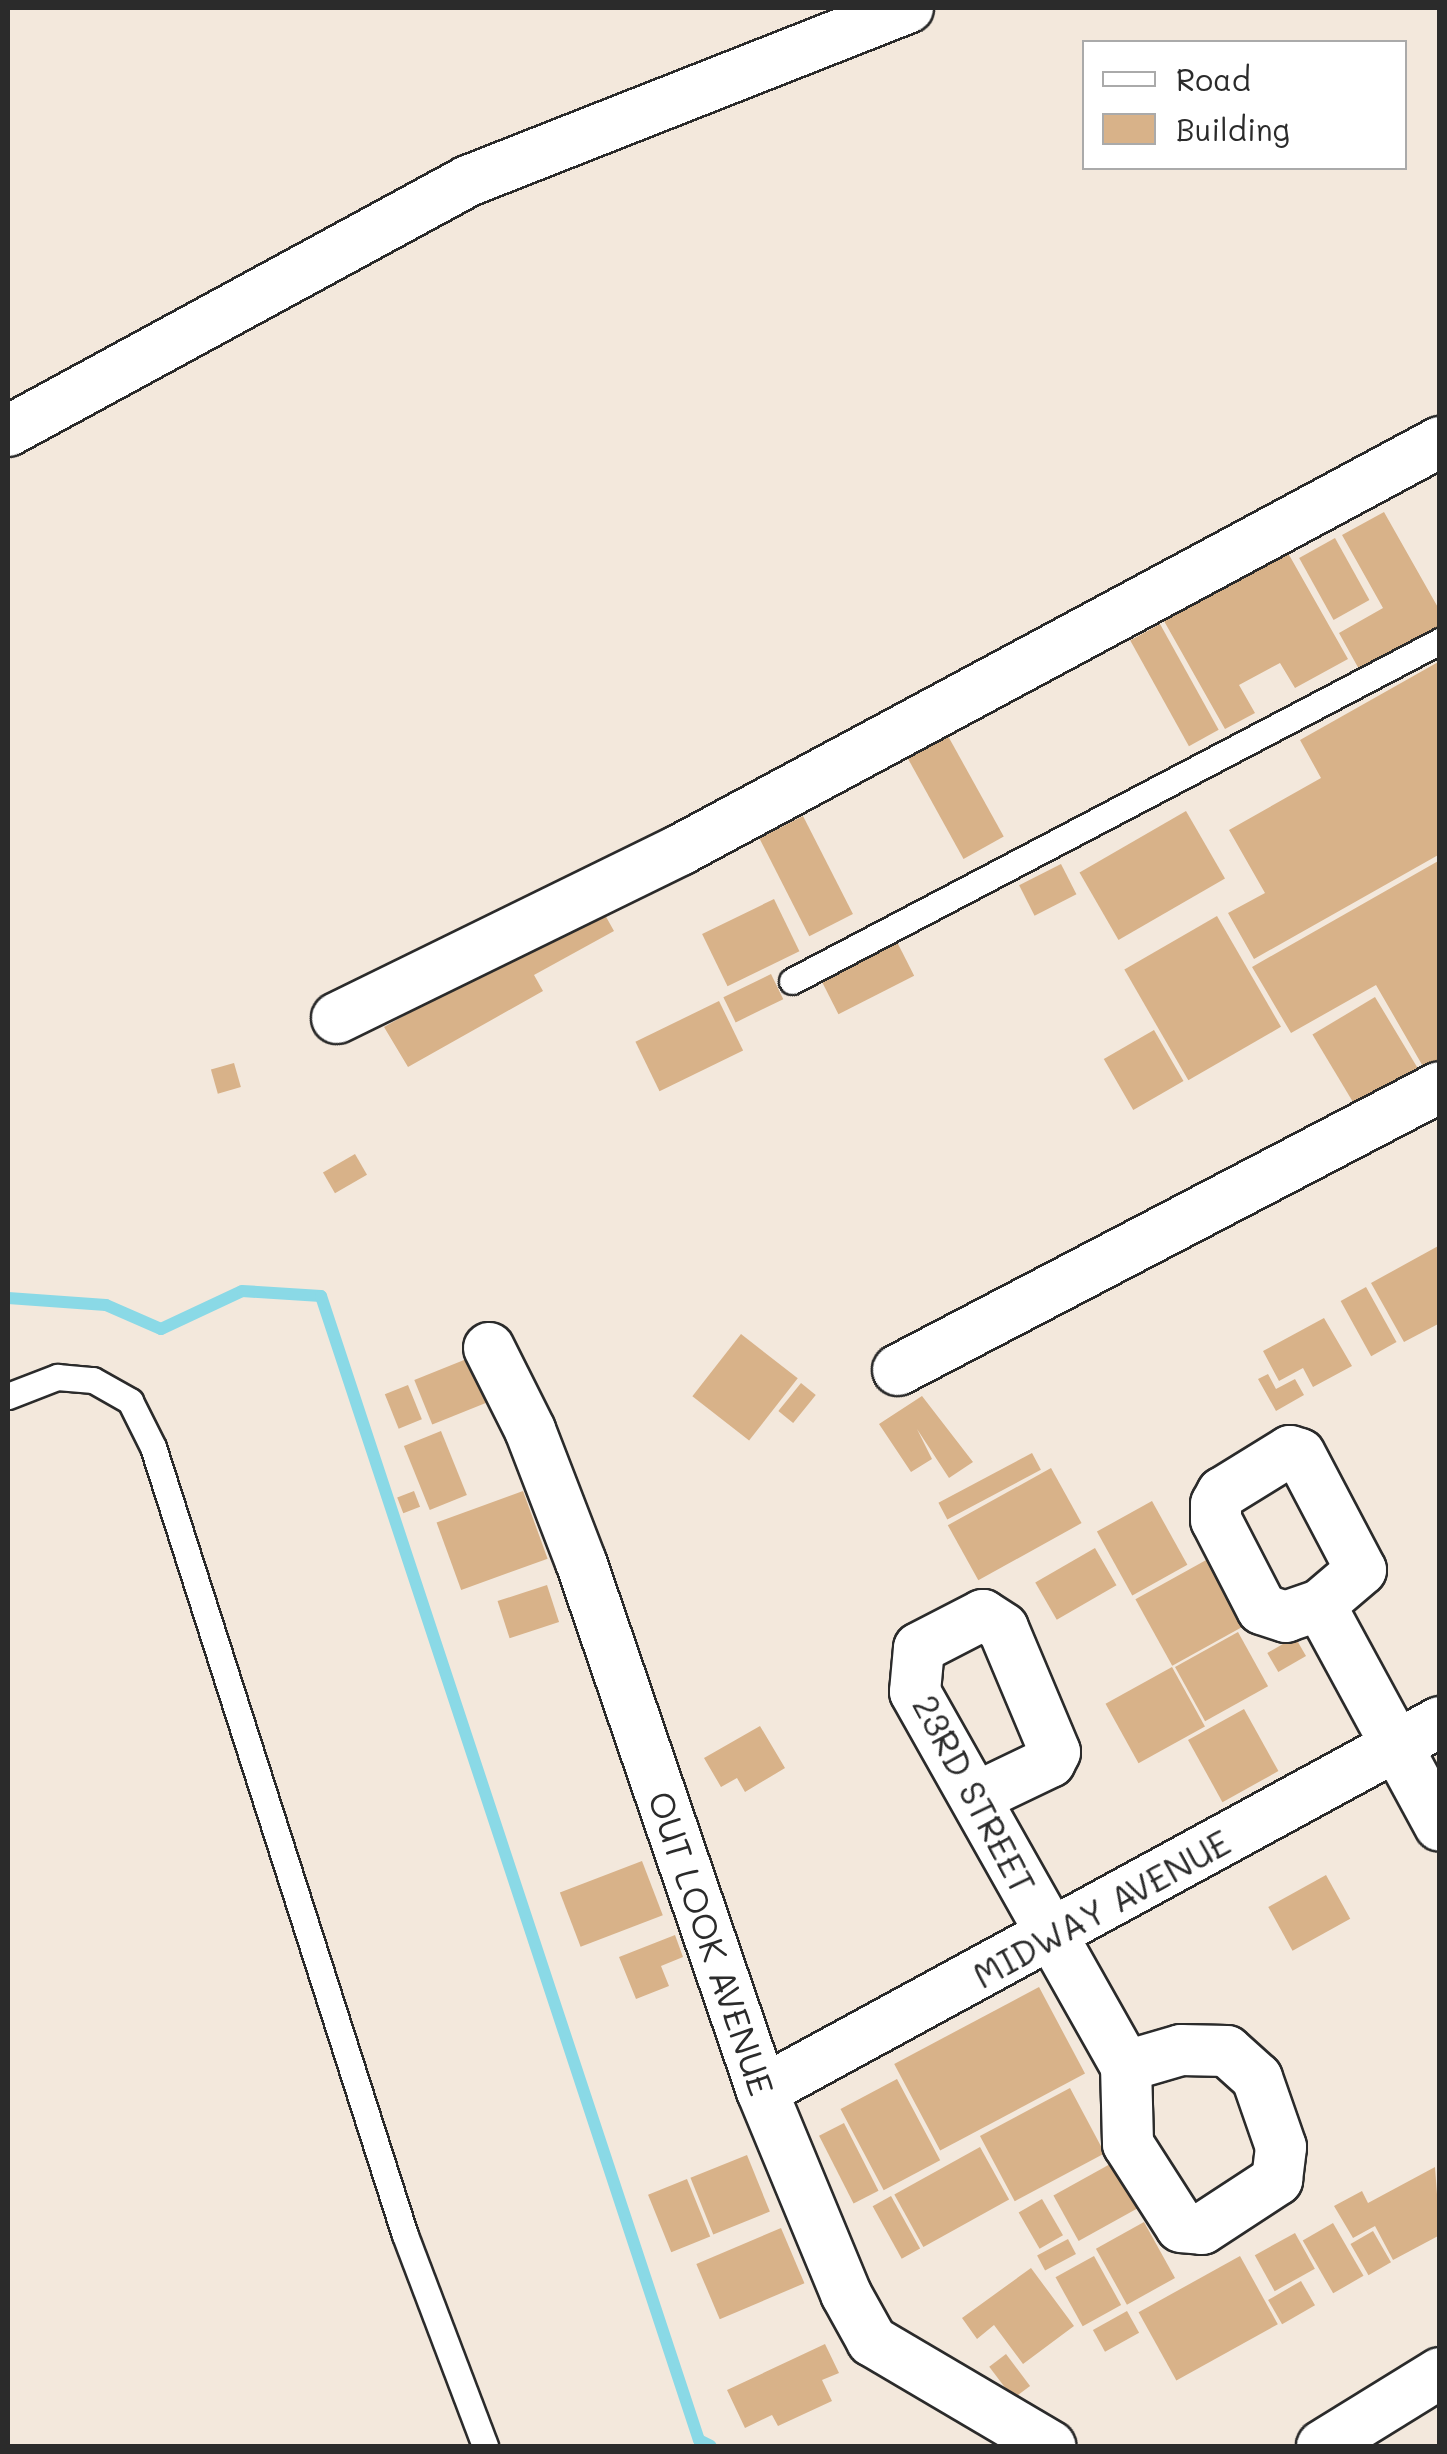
<!DOCTYPE html>
<html>
<head>
<meta charset="utf-8">
<style>
	body { margin:0 }
	#map { position:relative; width:1447px; height:2454px; overflow:hidden; background:#f3e8dc; font-family:Mali,sans-serif }
	div>[style] { position:absolute }
	.stream>* { height:12px; margin:-6px; padding:0 6px; transform-origin:6px; border-radius:6px; background:#8ad9e6 }
	.building>* { inset:0; background:#d8b289; transform-origin:0 0 }
	.roads { filter:drop-shadow(2px 0 #2b2b2b) drop-shadow(-2px 0 #2b2b2b) drop-shadow(0 2px #2b2b2b) drop-shadow(0 -2px #2b2b2b) }
	.lane>* { height:25px; margin:-12.5px; padding:0 12.5px; transform-origin:12.5px; border-radius:12.5px; background:#fff }
	.street>* { height:50px; margin:-25px; padding:0 25px; transform-origin:25px; border-radius:25px; background:#fff }
	span { translate:-50% -50%; white-space:nowrap; text-align:center; line-height:1.15; -webkit-text-stroke:10px #fff; paint-order:stroke }
	.street-label { font-size:35px; color:#2b2b2b }
	.frame { position:absolute; inset:0; border:10px solid #2b2b2b; pointer-events:none }
	.legend { position:absolute; left:1082px; top:40px; width:325px; height:130px; box-sizing:border-box; background:#fff; border:2px solid #aaa; margin:0; padding:12px 18px; list-style:none; font-size:30px; color:#2b2b2b }
	.legend li { display:flex; align-items:center; gap:20px; height:50px }
	.legend b { width:50px; border:2px solid #aaa }
</style>
</head>
<body>
<div id="map">
	<div class="stream">
		<div style="left:8px;top:1298px;width:98px;rotate:4.1deg"></div>
		<div style="left:106px;top:1305px;width:60px;rotate:23.6deg"></div>
		<div style="left:161px;top:1329px;width:89px;rotate:-25.1deg"></div>
		<div style="left:242px;top:1291px;width:79px;rotate:3.6deg"></div>
		<div style="left:321px;top:1296px;width:1205px;rotate:71.72deg"></div>
		<div style="left:699px;top:2440px;width:13px;rotate:27deg"></div>
	</div>
	<div class="building">
		<div style="clip-path:polygon(1384px 512px,1440px 611px,1440px 627px,1360px 671px,1339px 633px,1383px 608px,1342px 535px)"></div>
		<div style="left:1335px;top:538px;width:71px;height:41px;rotate:61deg"></div>
		<div style="clip-path:polygon(1288px 553px,1348px 659px,1295px 688px,1280px 663px,1239px 685px,1255px 713px,1225px 729px,1164px 621px)"></div>
		<div style="left:1160px;top:624px;width:121px;height:34px;rotate:61deg"></div>
		<div style="clip-path:polygon(1440px 661px,1440px 854px,1254px 959px,1228px 913px,1265px 893px,1229px 830px,1321px 778px,1300px 740px)"></div>
		<div style="left:948px;top:736px;width:115px;height:46px;rotate:61deg"></div>
		<div style="left:1186px;top:811px;width:78px;height:123px;rotate:60deg"></div>
		<div style="left:803px;top:816px;width:110px;height:49px;rotate:63deg"></div>
		<div style="clip-path:polygon(1440px 860px,1440px 1078px,1432px 1082px,1376px 985px,1291px 1033px,1252px 967px)"></div>
		<div style="left:1061px;top:864px;width:34px;height:47px;rotate:63deg"></div>
		<div style="left:774px;top:899px;width:58px;height:80px;rotate:64deg"></div>
		<div style="clip-path:polygon(600px 906px,614px 931px,534px 975px,543px 991px,408px 1067px,384px 1027px)"></div>
		<div style="left:1217px;top:916px;width:128px;height:107px;rotate:60deg"></div>
		<div style="left:896px;top:940px;width:40px;height:85px;rotate:63deg"></div>
		<div style="left:771px;top:974px;width:28px;height:53px;rotate:64deg"></div>
		<div style="left:1375px;top:997px;width:88px;height:73px;rotate:59deg"></div>
		<div style="left:719px;top:1001px;width:55px;height:93px;rotate:64deg"></div>
		<div style="left:1154px;top:1030px;width:59px;height:58px;rotate:60deg"></div>
		<div style="left:234px;top:1063px;width:25px;height:24px;rotate:74deg"></div>
		<div style="left:355px;top:1154px;width:24px;height:37px;rotate:60deg"></div>
		<div style="clip-path:polygon(1440px 1245px,1440px 1323px,1404px 1342px,1371px 1283px)"></div>
		<div style="left:1366px;top:1287px;width:63px;height:29px;rotate:61deg"></div>
		<div style="clip-path:polygon(1324px 1318px,1352px 1366px,1313px 1387px,1303px 1368px,1279px 1381px,1263px 1351px)"></div>
		<div style="left:741px;top:1334px;width:72px;height:79px;rotate:38deg"></div>
		<div style="left:469px;top:1358px;width:48px;height:59px;rotate:68deg"></div>
		<div style="clip-path:polygon(1268px 1374px,1276px 1389px,1295px 1379px,1304px 1395px,1276px 1411px,1258px 1379px)"></div>
		<div style="left:801px;top:1383px;width:19px;height:36px;rotate:39deg"></div>
		<div style="left:408px;top:1385px;width:37px;height:25px;rotate:68deg"></div>
		<div style="clip-path:polygon(922px 1396px,973px 1462px,949px 1478px,917px 1429px,932px 1459px,911px 1472px,879px 1424px)"></div>
		<div style="left:441px;top:1431px;width:69px;height:40px;rotate:68deg"></div>
		<div style="left:1032px;top:1453px;width:19px;height:106px;rotate:62deg"></div>
		<div style="left:1051px;top:1468px;width:63px;height:118px;rotate:61deg"></div>
		<div style="left:414px;top:1491px;width:17px;height:18px;rotate:69deg"></div>
		<div style="left:523px;top:1491px;width:72px;height:92px;rotate:70deg"></div>
		<div style="left:1152px;top:1501px;width:73px;height:63px;rotate:61deg"></div>
		<div style="left:1095px;top:1548px;width:43px;height:69px;rotate:60deg"></div>
		<div style="left:1208px;top:1559px;width:76px;height:83px;rotate:61deg"></div>
		<div style="left:547px;top:1585px;width:39px;height:52px;rotate:72deg"></div>
		<div style="left:1238px;top:1632px;width:62px;height:72px;rotate:61deg"></div>
		<div style="left:1295px;top:1637px;width:22px;height:32px;rotate:60deg"></div>
		<div style="left:1172px;top:1667px;width:68px;height:76px;rotate:61deg"></div>
		<div style="left:1244px;top:1709px;width:71px;height:64px;rotate:61deg"></div>
		<div style="clip-path:polygon(760px 1726px,785px 1768px,745px 1792px,737px 1778px,721px 1787px,704px 1758px)"></div>
		<div style="left:642px;top:1861px;width:58px;height:88px;rotate:69deg"></div>
		<div style="left:1326px;top:1875px;width:50px;height:66px;rotate:61deg"></div>
		<div style="clip-path:polygon(675px 1935px,683px 1957px,661px 1966px,669px 1986px,636px 1999px,619px 1957px)"></div>
		<div style="left:1039px;top:1987px;width:98px;height:164px;rotate:62deg"></div>
		<div style="left:897px;top:2079px;width:92px;height:64px;rotate:62deg"></div>
		<div style="left:1070px;top:2088px;width:74px;height:102px;rotate:62deg"></div>
		<div style="left:844px;top:2123px;width:76px;height:28px;rotate:63deg"></div>
		<div style="left:980px;top:2147px;width:60px;height:98px;rotate:61deg"></div>
		<div style="left:747px;top:2155px;width:61px;height:61px;rotate:68deg"></div>
		<div style="left:1112px;top:2163px;width:52px;height:67px;rotate:61deg"></div>
		<div style="clip-path:polygon(1435px 2167px,1440px 2235px,1393px 2260px,1375px 2226px,1353px 2238px,1334px 2206px,1362px 2191px,1368px 2203px)"></div>
		<div style="left:687px;top:2179px;width:62px;height:42px;rotate:68deg"></div>
		<div style="left:891px;top:2196px;width:60px;height:21px;rotate:61deg"></div>
		<div style="left:1042px;top:2199px;width:42px;height:27px;rotate:60deg"></div>
		<div style="left:1144px;top:2222px;width:64px;height:55px;rotate:61deg"></div>
		<div style="left:1333px;top:2223px;width:61px;height:35px;rotate:60deg"></div>
		<div style="left:781px;top:2228px;width:60px;height:92px;rotate:67deg"></div>
		<div style="left:1373px;top:2231px;width:36px;height:26px;rotate:60deg"></div>
		<div style="left:1295px;top:2233px;width:41px;height:46px;rotate:61deg"></div>
		<div style="left:1068px;top:2239px;width:17px;height:35px;rotate:62deg"></div>
		<div style="left:1094px;top:2256px;width:56px;height:44px;rotate:61deg"></div>
		<div style="left:1240px;top:2256px;width:78px;height:116px;rotate:61deg"></div>
		<div style="clip-path:polygon(1031px 2268px,1074px 2326px,1023px 2364px,994px 2325px,977px 2339px,962px 2318px)"></div>
		<div style="left:1301px;top:2281px;width:28px;height:38px;rotate:60deg"></div>
		<div style="left:1127px;top:2311px;width:25px;height:39px;rotate:61deg"></div>
		<div style="clip-path:polygon(825px 2344px,839px 2373px,822px 2380px,832px 2401px,778px 2426px,772px 2415px,745px 2428px,727px 2390px)"></div>
		<div style="left:1006px;top:2354px;width:40px;height:21px;rotate:53deg"></div>
	</div>
	<div class="roads">
		<div class="lane">
			<div style="left:792px;top:981px;width:732px;rotate:-27.69deg"></div>
			<div style="left:8px;top:1396px;width:53px;rotate:-21.2deg"></div>
			<div style="left:57px;top:1377px;width:36px;rotate:5deg"></div>
			<div style="left:93px;top:1380px;width:43px;rotate:29.6deg"></div>
			<div style="left:130px;top:1401px;width:51px;rotate:63.4deg"></div>
			<div style="left:153px;top:1447px;width:827px;rotate:72.27deg"></div>
			<div style="left:405px;top:2235px;width:226px;rotate:69.2deg"></div>
		</div>
		<div class="street">
			<div style="left:8px;top:431px;width:524px;rotate:-28.52deg"></div>
			<div style="left:468px;top:181px;width:473px;rotate:-21.5deg"></div>
			<div style="left:337px;top:1018px;width:382px;rotate:-26.1deg"></div>
			<div style="left:680px;top:850px;width:863px;rotate:-28.23deg"></div>
			<div style="left:489px;top:1348px;width:92px;rotate:63.4deg"></div>
			<div style="left:530px;top:1430px;width:142px;rotate:68.9deg"></div>
			<div style="left:581px;top:1562px;width:559px;rotate:71.11deg"></div>
			<div style="left:762px;top:2091px;width:220px;rotate:67.5deg"></div>
			<div style="left:846px;top:2294px;width:54px;rotate:61deg"></div>
			<div style="left:872px;top:2341px;width:207px;rotate:30.5deg"></div>
			<div style="left:898px;top:1370px;width:611px;rotate:-27.57deg"></div>
			<div style="left:1290px;top:1451px;width:10px;rotate:17deg"></div>
			<div style="left:1300px;top:1454px;width:131px;rotate:62.3deg"></div>
			<div style="left:1361px;top:1570px;width:54px;rotate:139.5deg"></div>
			<div style="left:1320px;top:1605px;width:36px;rotate:161deg"></div>
			<div style="left:1286px;top:1617px;width:25px;rotate:-162deg"></div>
			<div style="left:1262px;top:1609px;width:100px;rotate:-117.3deg"></div>
			<div style="left:1216px;top:1520px;width:16px;rotate:-90deg"></div>
			<div style="left:1216px;top:1504px;width:13px;rotate:-61deg"></div>
			<div style="left:1222px;top:1493px;width:80px;rotate:-31.7deg"></div>
			<div style="left:1320px;top:1605px;width:251px;rotate:61.5deg"></div>
			<div style="left:977px;top:1797px;width:81px;rotate:-25.6deg"></div>
			<div style="left:1050px;top:1762px;width:11px;rotate:-63deg"></div>
			<div style="left:1055px;top:1752px;width:134px;rotate:-112.8deg"></div>
			<div style="left:1003px;top:1628px;width:24px;rotate:-147deg"></div>
			<div style="left:983px;top:1615px;width:72px;rotate:152.7deg"></div>
			<div style="left:919px;top:1648px;width:44px;rotate:95.2deg"></div>
			<div style="left:915px;top:1692px;width:429px;rotate:60.6deg"></div>
			<div style="left:1126px;top:2066px;width:78px;rotate:88.5deg"></div>
			<div style="left:1128px;top:2144px;width:98px;rotate:57.4deg"></div>
			<div style="left:1181px;top:2227px;width:21px;rotate:5deg"></div>
			<div style="left:1202px;top:2229px;width:90px;rotate:-33.2deg"></div>
			<div style="left:1277px;top:2180px;width:33px;rotate:-83deg"></div>
			<div style="left:1281px;top:2147px;width:73px;rotate:-109.2deg"></div>
			<div style="left:1257px;top:2078px;width:40px;rotate:-138deg"></div>
			<div style="left:1227px;top:2051px;width:46px;rotate:-178.8deg"></div>
			<div style="left:1181px;top:2050px;width:57px;rotate:163.8deg"></div>
			<div style="left:762px;top:2091px;width:772px;rotate:-28.56deg"></div>
			<div style="left:1322px;top:2446px;width:139px;rotate:-31.7deg"></div>
		</div>
	</div>
	<div class="street-label">
		<span style="left:975px;top:1794px;rotate:62deg">23RD STREET</span>
		<span style="left:1101px;top:1908px;rotate:-29deg">MIDWAY AVENUE</span>
		<span style="left:712px;top:1943px;rotate:71deg">OUT LOOK AVENUE</span>
	</div>
	<div class="frame"></div>
	<ul class="legend">
	<li><b style="height:12px;background:#fff"></b>Road</li>
	<li><b style="height:28px;background:#d8b289"></b>Building</li>
	</ul>
</div>
</body>
</html>
